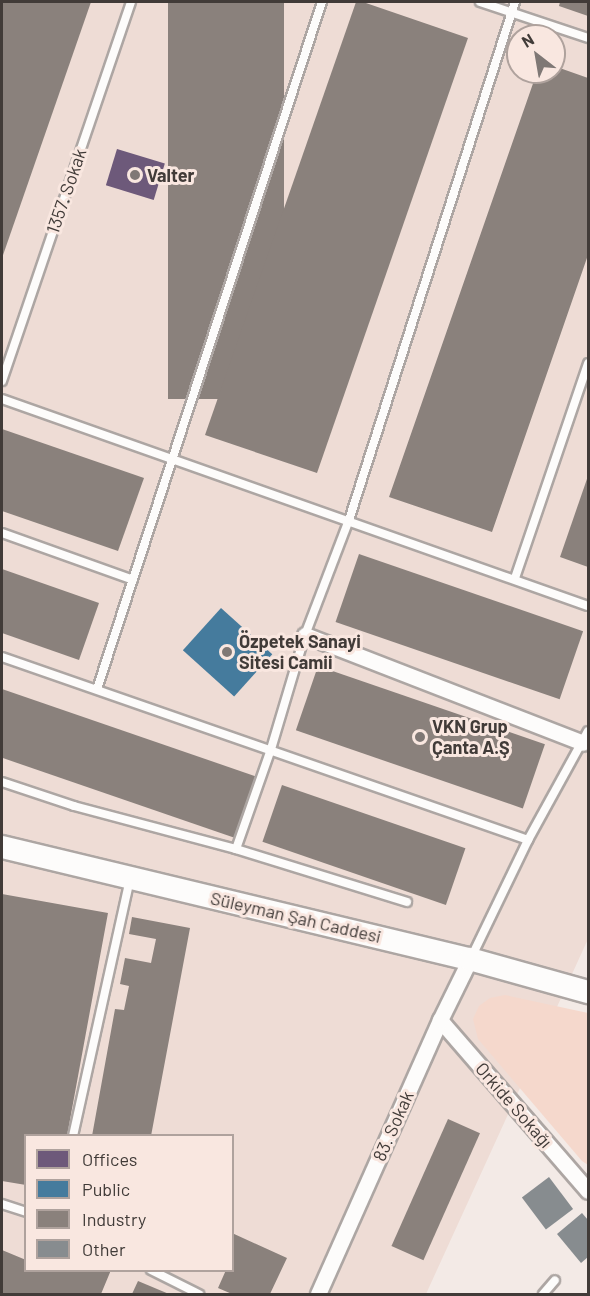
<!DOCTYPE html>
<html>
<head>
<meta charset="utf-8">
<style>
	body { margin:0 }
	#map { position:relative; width:590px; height:1296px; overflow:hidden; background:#f3eae6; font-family:Barlow,sans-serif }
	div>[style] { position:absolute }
	.built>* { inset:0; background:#eedcd5 }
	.green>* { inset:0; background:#f5d8cc }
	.offices>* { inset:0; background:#6d597a; transform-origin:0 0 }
	.public>* { inset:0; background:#457b9d; transform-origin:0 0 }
	.industry>* { inset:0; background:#8a817c; transform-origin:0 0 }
	.building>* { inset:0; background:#878c8f; transform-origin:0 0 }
	.roads { filter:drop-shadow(2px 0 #ada6a3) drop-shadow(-2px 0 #ada6a3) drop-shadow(0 2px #ada6a3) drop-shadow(0 -2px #ada6a3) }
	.service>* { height:8px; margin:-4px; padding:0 4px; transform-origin:4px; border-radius:4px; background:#fdfcfb }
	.minor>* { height:15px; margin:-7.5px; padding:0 7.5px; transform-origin:7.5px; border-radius:7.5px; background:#fdfcfb }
	.secondary>* { height:22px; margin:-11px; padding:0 11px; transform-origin:11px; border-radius:11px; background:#fdfcfb }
	.dots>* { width:16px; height:16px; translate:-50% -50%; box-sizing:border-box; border:3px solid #f9e7e0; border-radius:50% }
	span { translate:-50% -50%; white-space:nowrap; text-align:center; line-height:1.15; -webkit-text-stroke:6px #f9e7e0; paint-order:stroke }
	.poi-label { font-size:18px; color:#413b38; font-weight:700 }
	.left { translate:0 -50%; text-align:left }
	.street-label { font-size:18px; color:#413b38 }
	.frame { position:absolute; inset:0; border:3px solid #413b38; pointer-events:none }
	.legend { position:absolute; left:24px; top:1134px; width:210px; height:138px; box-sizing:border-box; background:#f9e7e0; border:2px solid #afa29d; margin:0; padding:8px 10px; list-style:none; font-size:18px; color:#413b38 }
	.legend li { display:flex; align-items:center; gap:12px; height:30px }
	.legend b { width:30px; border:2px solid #afa29d }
	.north { position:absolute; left:506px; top:24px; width:60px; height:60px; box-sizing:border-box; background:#f9e7e0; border:2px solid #afa29d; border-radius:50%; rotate:329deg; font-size:16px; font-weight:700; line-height:24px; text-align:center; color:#413b38 }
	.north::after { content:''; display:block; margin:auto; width:21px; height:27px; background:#7f7875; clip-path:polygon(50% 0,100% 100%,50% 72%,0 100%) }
</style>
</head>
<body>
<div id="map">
	<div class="built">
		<div style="clip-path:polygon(evenodd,2px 2px,588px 2px,588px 939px,426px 1294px,2px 1294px,2px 2px,518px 36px,554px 36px,554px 72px,518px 72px,518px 36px,2px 2px,26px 1136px,232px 1136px,232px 1270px,26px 1270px,26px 1136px)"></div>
	</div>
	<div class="green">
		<div style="clip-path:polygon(505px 995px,588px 1013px,588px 1165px,582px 1161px,478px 1039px,473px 1019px,479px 1006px,490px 998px)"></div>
	</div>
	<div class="offices">
		<div style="left:117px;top:149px;width:50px;height:38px;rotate:17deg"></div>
	</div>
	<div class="public">
		<div style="left:221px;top:608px;width:69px;height:57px;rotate:42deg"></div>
	</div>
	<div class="industry">
		<div style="clip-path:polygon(2px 2px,91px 2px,2px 258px)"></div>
		<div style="left:168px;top:2px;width:116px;height:397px"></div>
		<div style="clip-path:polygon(356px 2px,363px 2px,468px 38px,317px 473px,205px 435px)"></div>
		<div style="clip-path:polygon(560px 2px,588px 2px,588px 16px,559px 6px)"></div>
		<div style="clip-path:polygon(554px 66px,588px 78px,588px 255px,492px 532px,389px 497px,537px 72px,554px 72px)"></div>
		<div style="clip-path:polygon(2px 429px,144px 478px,118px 551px,2px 511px)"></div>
		<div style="clip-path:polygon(588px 476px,588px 567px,560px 557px)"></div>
		<div style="left:359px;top:554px;width:237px;height:72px;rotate:19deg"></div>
		<div style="clip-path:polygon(2px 569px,99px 603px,79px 660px,2px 633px)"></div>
		<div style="left:318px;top:666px;width:240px;height:68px;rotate:19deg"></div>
		<div style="left:2px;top:689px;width:269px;height:65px;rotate:19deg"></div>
		<div style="left:282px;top:785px;width:194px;height:60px;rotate:19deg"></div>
		<div style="clip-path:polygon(2px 894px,108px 913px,67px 1136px,26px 1136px,26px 1185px,2px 1181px)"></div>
		<div style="clip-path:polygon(132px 917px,190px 928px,151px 1136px,92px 1136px,115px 1009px,124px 1010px,129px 986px,120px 984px,125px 958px,151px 963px,156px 939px,129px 934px)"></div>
		<div style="left:448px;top:1119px;width:35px;height:139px;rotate:24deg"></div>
		<div style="clip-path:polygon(232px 1233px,287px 1258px,270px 1294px,232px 1294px,218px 1288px,226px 1270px,232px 1270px)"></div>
		<div style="clip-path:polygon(2px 1250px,26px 1260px,26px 1270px,111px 1270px,101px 1294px,2px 1294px)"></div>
		<div style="clip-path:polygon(138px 1281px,169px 1294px,132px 1294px)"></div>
	</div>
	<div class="building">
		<div style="left:549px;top:1177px;width:40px;height:34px;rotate:53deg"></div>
		<div style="clip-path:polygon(582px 1213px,588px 1220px,588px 1257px,581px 1263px,557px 1234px)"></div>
	</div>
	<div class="roads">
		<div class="service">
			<div style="left:480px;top:2px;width:114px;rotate:18.4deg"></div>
			<div style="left:2px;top:381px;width:400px;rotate:-71.2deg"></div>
			<div style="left:2px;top:399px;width:621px;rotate:19.46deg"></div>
			<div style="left:2px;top:533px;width:139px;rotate:19.7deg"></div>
			<div style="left:515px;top:578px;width:227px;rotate:-71.2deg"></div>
			<div style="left:2px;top:657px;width:557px;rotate:19.18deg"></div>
			<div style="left:97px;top:689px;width:723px;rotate:-71.87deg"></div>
			<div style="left:2px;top:782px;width:76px;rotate:18.4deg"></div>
			<div style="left:74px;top:806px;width:168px;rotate:14.9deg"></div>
			<div style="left:236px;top:849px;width:179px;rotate:17.2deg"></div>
			<div style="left:236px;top:849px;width:106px;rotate:-70.7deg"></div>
			<div style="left:271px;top:749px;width:119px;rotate:-73.4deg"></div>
			<div style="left:305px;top:635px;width:123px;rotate:-69.1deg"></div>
			<div style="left:349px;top:520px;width:544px;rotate:-72.23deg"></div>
			<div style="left:472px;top:956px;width:129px;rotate:-64.2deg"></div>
			<div style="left:528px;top:840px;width:124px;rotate:-61.2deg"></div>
			<div style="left:73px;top:1136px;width:263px;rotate:-77.5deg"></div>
			<div style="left:2px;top:1204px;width:25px;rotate:18deg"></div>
			<div style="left:151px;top:1270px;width:54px;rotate:26.6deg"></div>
			<div style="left:543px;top:1294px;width:18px;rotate:-49deg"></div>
		</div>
		<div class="minor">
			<div style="left:305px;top:635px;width:298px;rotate:21.2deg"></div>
			<div style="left:440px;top:1020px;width:226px;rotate:49.1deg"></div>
			<div style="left:318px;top:1294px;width:300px;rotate:-66deg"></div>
			<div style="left:440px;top:1020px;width:68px;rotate:-63.8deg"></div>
		</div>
		<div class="secondary">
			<div style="left:2px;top:847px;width:481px;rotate:13.5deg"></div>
			<div style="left:470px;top:959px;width:123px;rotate:15.6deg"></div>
		</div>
	</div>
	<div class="dots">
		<div style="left:135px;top:175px;background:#7f7875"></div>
		<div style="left:227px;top:652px;background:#7f7875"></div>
		<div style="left:420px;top:737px;background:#7f7875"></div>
	</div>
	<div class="poi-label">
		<span class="left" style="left:147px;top:175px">Valter</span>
		<span class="left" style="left:239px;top:652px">Özpetek Sanayi<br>Sitesi Camii</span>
		<span class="left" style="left:432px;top:737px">VKN Grup<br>Çanta A.Ş</span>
	</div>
	<div class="street-label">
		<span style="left:66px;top:191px;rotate:-71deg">1357. Sokak</span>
		<span style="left:296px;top:917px;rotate:13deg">Süleyman Şah Caddesi</span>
		<span style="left:514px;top:1105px;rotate:49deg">Orkide Sokağı</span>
		<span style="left:393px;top:1126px;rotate:-66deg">83. Sokak</span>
	</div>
	<div class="frame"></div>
	<ul class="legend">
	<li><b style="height:16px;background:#6d597a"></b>Offices</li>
	<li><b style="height:16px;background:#457b9d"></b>Public</li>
	<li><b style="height:16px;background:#8a817c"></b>Industry</li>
	<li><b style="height:16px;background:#878c8f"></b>Other</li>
	</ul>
	<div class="north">N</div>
</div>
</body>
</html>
